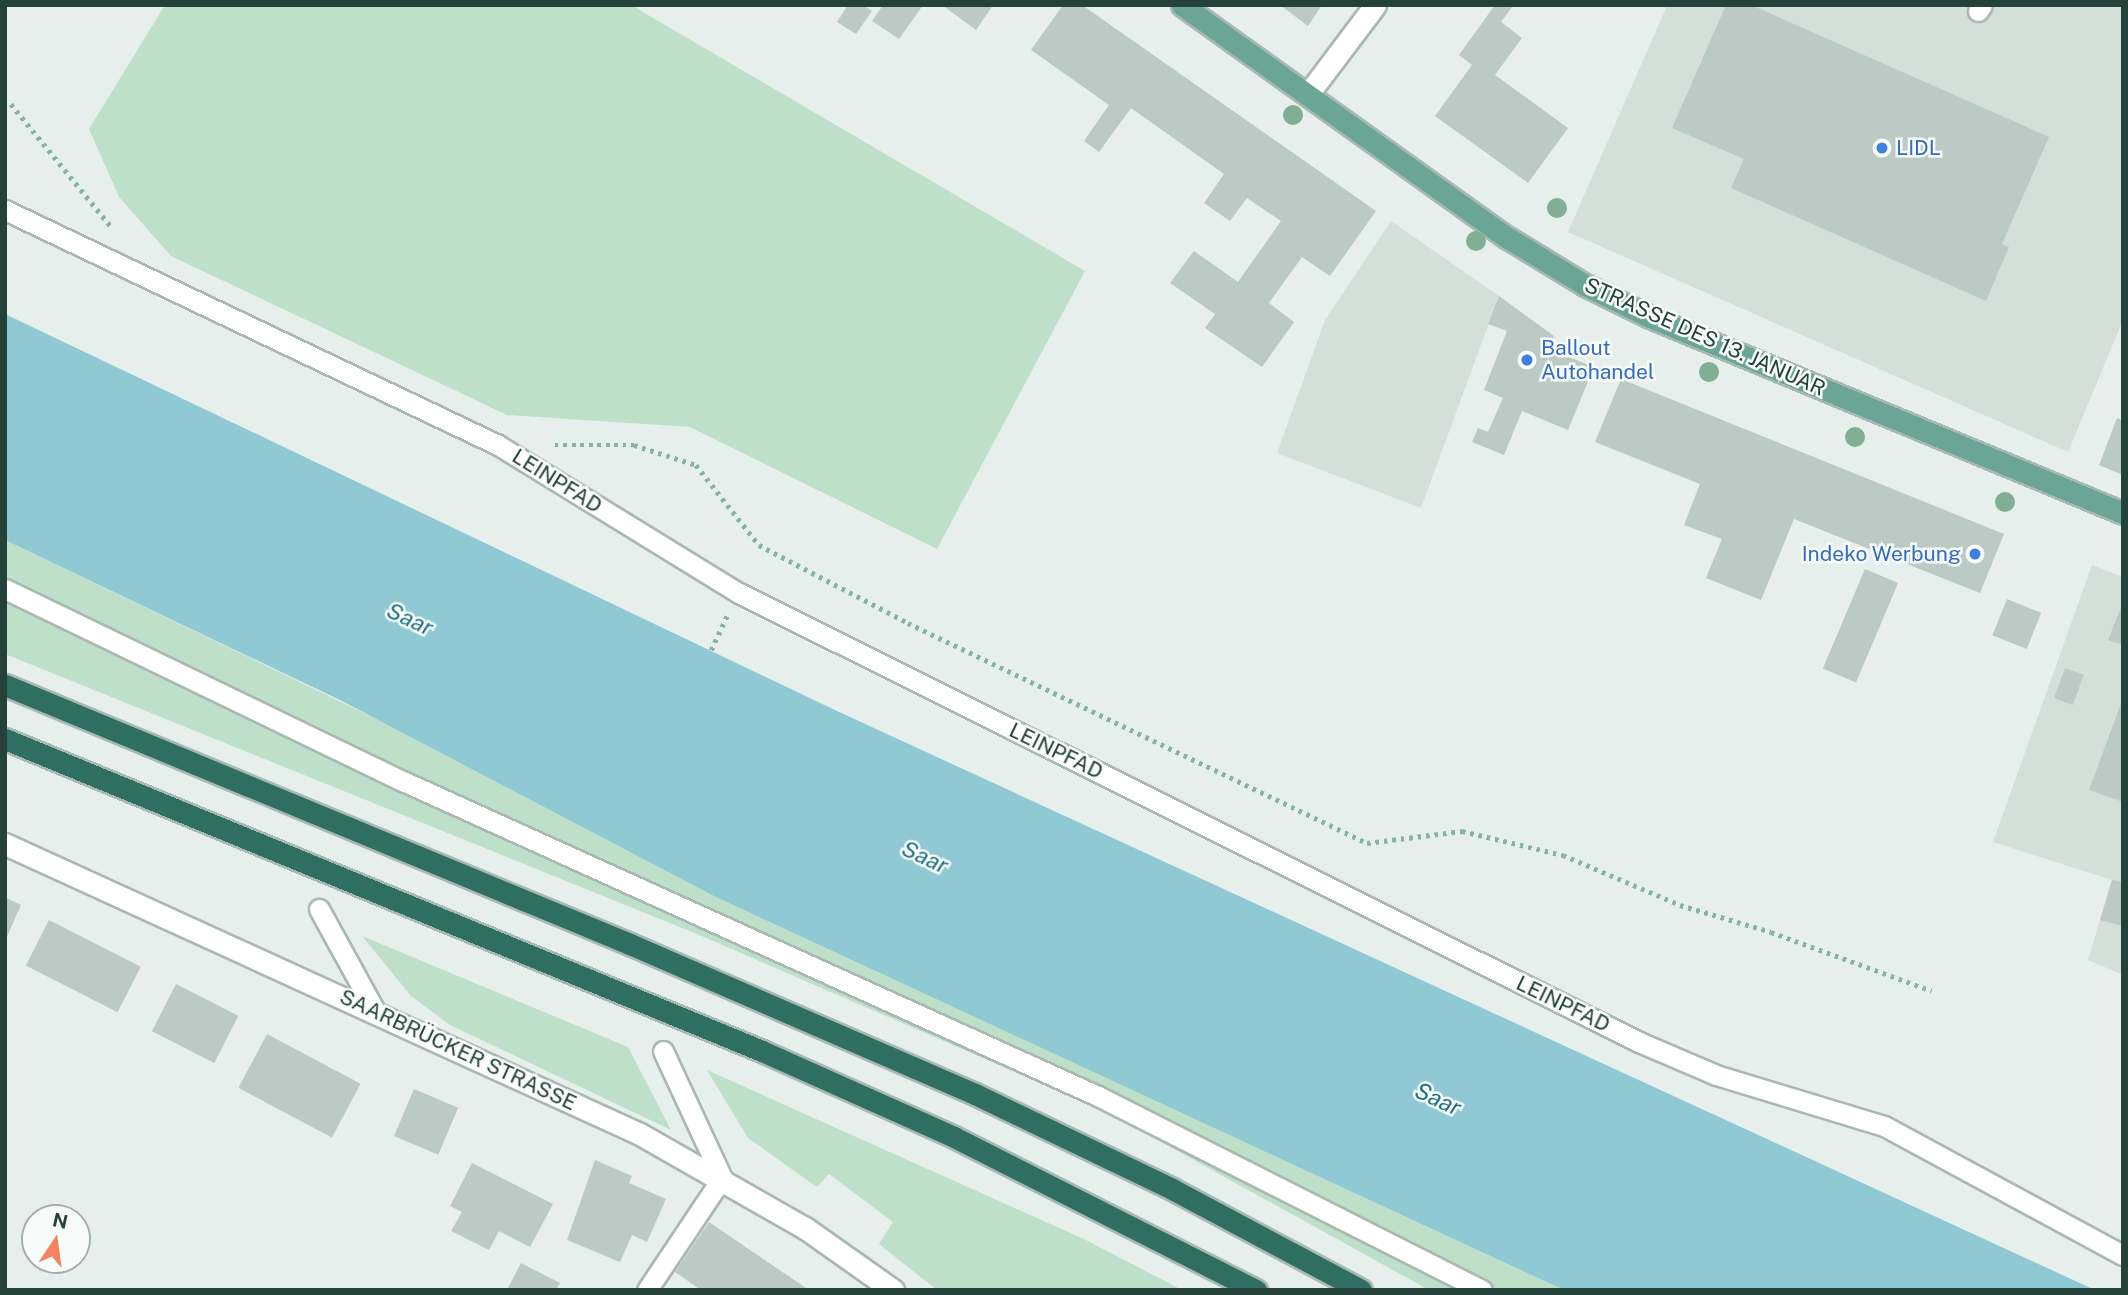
<!DOCTYPE html>
<html>
<head>
<meta charset="utf-8">
<style>
	body { margin:0 }
	#map { position:relative; width:2128px; height:1295px; overflow:hidden; background:#e6efeb; font-family:"Public Sans",sans-serif }
	div>[style] { position:absolute }
	.built>* { inset:0; background:#d4dfda }
	.green>* { inset:0; background:#bfe0c8 }
	.water>* { inset:0; background:#8ec9d4 }
	.building>* { inset:0; background:#bbcac4; transform-origin:0 0 }
	.path>* { height:4.5px; margin-top:-2.25px; transform-origin:0; background:repeating-linear-gradient(90deg,#86b3a5 0 3.5px,transparent 0 8.5px) }
	.roads { filter:drop-shadow(2px 0 #a8b8b2) drop-shadow(-2px 0 #a8b8b2) drop-shadow(0 2px #a8b8b2) drop-shadow(0 -2px #a8b8b2) }
	.lane>* { height:19px; margin:-9.5px; padding:0 9.5px; transform-origin:9.5px; border-radius:9.5px; background:#fff }
	.street>* { height:21px; margin:-10.5px; padding:0 10.5px; transform-origin:10.5px; border-radius:10.5px; background:#fff }
	.secondary>* { height:21px; margin:-10.5px; padding:0 10.5px; transform-origin:10.5px; border-radius:10.5px; background:#fff }
	.primary>* { height:21px; margin:-10.5px; padding:0 10.5px; transform-origin:10.5px; border-radius:10.5px; background:#6aa596 }
	.highway>* { height:21px; margin:-10.5px; padding:0 10.5px; transform-origin:10.5px; border-radius:10.5px; background:#2f6f62 }
	.trees>* { width:20px; height:20px; margin:-10px; border-radius:50%; background:#80af93 }
	.dots>* { width:19px; height:19px; translate:-50% -50%; box-sizing:border-box; border:4px solid #f7fbf9; border-radius:50% }
	span { translate:-50% -50%; white-space:nowrap; text-align:center; line-height:1.15; -webkit-text-stroke:5px #f7fbf9; paint-order:stroke }
	.shop-label { font-size:21px; color:#366cbe }
	.left { translate:0 -50%; text-align:left }
	.right { translate:-100% -50%; text-align:right }
	.street-label { font-size:21px; color:#24423a }
	.water-label { font-size:23px; color:#1c6f80; font-style:italic }
	.frame { position:absolute; inset:0; border:7px solid #24423a; pointer-events:none }
	.north { position:absolute; left:21px; top:1204px; width:70px; height:70px; box-sizing:border-box; background:#f7fbf9; border:2px solid #a3b1ad; border-radius:50%; rotate:13deg; font-size:19px; font-weight:700; line-height:28px; text-align:center; color:#24423a }
	.north::after { content:''; display:block; margin:auto; width:24px; height:32px; background:#f4845f; clip-path:polygon(50% 0,100% 100%,50% 72%,0 100%) }
</style>
</head>
<body>
<div id="map">
	<div class="built">
		<div style="clip-path:polygon(1662px 5px,2123px 5px,2123px 320px,2068px 452px,1568px 232px,1666px 8px)"></div>
		<div style="clip-path:polygon(1391px 221px,1499px 296px,1421px 508px,1277px 453px,1325px 320px)"></div>
		<div style="clip-path:polygon(2092px 565px,2123px 577px,2123px 975px,2088px 960px,2112px 880px,1993px 842px)"></div>
	</div>
	<div class="green">
		<div style="clip-path:polygon(165px 5px,631px 5px,1085px 271px,937px 549px,690px 427px,507px 415px,171px 256px,119px 197px,89px 129px)"></div>
		<div style="clip-path:polygon(5px 540px,1432px 1227px,1564px 1290px,1429px 1290px,1107px 1112px,697px 934px,5px 654px)"></div>
		<div style="clip-path:polygon(362px 936px,628px 1047px,671px 1130px,450px 1025px,411px 996px)"></div>
		<div style="clip-path:polygon(707px 1070px,1086px 1240px,1182px 1290px,937px 1290px,879px 1244px,893px 1222px,829px 1174px,817px 1187px,748px 1138px)"></div>
	</div>
	<div class="water">
		<div style="clip-path:polygon(5px 314px,837px 711px,2095px 1290px,1564px 1290px,714px 896px,342px 701px,5px 540px)"></div>
	</div>
	<div class="building">
		<div style="clip-path:polygon(848px 5px,863px 5px,872px 11px,856px 34px,837px 22px)"></div>
		<div style="clip-path:polygon(883px 5px,923px 5px,899px 39px,872px 21px)"></div>
		<div style="clip-path:polygon(942px 5px,993px 5px,976px 30px)"></div>
		<div style="clip-path:polygon(1063px 5px,1082px 5px,1376px 211px,1330px 276px,1302px 257px,1269px 303px,1294px 322px,1262px 367px,1205px 328px,1215px 314px,1170px 283px,1194px 251px,1238px 282px,1281px 221px,1247px 198px,1230px 221px,1204px 203px,1224px 174px,1131px 108px,1099px 152px,1084px 141px,1109px 105px,1031px 50px)"></div>
		<div style="clip-path:polygon(1280px 5px,1322px 5px,1308px 26px)"></div>
		<div style="clip-path:polygon(1495px 5px,1512px 7px,1501px 22px,1522px 38px,1495px 75px,1568px 128px,1528px 183px,1435px 116px,1472px 65px,1459px 55px)"></div>
		<div style="clip-path:polygon(1726px 5px,1751px 5px,2049px 137px,2002px 244px,2009px 247px,1986px 301px,1731px 188px,1744px 159px,1672px 128px)"></div>
		<div style="clip-path:polygon(1499px 296px,1554px 336px,1548px 349px,1594px 367px,1568px 430px,1522px 411px,1504px 455px,1472px 442px,1478px 428px,1488px 432px,1503px 398px,1484px 390px,1507px 331px,1488px 324px)"></div>
		<div style="clip-path:polygon(1621px 379px,2004px 534px,1980px 593px,1794px 519px,1761px 600px,1706px 578px,1722px 539px,1684px 525px,1700px 484px,1595px 442px)"></div>
		<div style="clip-path:polygon(2117px 418px,2123px 421px,2123px 475px,2099px 465px)"></div>
		<div style="left:1865px;top:569px;width:36px;height:108px;rotate:23deg"></div>
		<div style="left:2007px;top:599px;width:37px;height:39px;rotate:22deg"></div>
		<div style="clip-path:polygon(2123px 603px,2123px 645px,2108px 640px)"></div>
		<div style="left:2065px;top:668px;width:20px;height:32px;rotate:20deg"></div>
		<div style="clip-path:polygon(2122px 701px,2123px 701px,2123px 802px,2089px 790px)"></div>
		<div style="clip-path:polygon(2112px 880px,2123px 882px,2123px 926px,2100px 920px)"></div>
		<div style="clip-path:polygon(5px 897px,21px 905px,5px 941px)"></div>
		<div style="left:49px;top:920px;width:103px;height:51px;rotate:27deg"></div>
		<div style="left:176px;top:984px;width:70px;height:53px;rotate:27deg"></div>
		<div style="left:267px;top:1034px;width:106px;height:61px;rotate:28deg"></div>
		<div style="left:414px;top:1089px;width:48px;height:51px;rotate:23deg"></div>
		<div style="clip-path:polygon(595px 1160px,632px 1176px,629px 1183px,666px 1199px,647px 1242px,632px 1235px,620px 1262px,567px 1240px)"></div>
		<div style="clip-path:polygon(472px 1163px,553px 1204px,530px 1247px,499px 1231px,489px 1250px,451px 1231px,462px 1212px,450px 1206px)"></div>
		<div style="clip-path:polygon(709px 1222px,750px 1250px,809px 1290px,701px 1290px,675px 1272px)"></div>
		<div style="clip-path:polygon(521px 1263px,560px 1283px,556px 1290px,507px 1290px)"></div>
	</div>
	<div class="path">
		<div style="left:11px;top:104px;width:160px;rotate:50.8deg"></div>
		<div style="left:555px;top:445px;width:79px"></div>
		<div style="left:634px;top:445px;width:65px;rotate:17.9deg"></div>
		<div style="left:696px;top:465px;width:102px;rotate:51.8deg"></div>
		<div style="left:759px;top:545px;width:168px;rotate:27.6deg"></div>
		<div style="left:908px;top:623px;width:509px;rotate:25.61deg"></div>
		<div style="left:1367px;top:843px;width:96px;rotate:-7.2deg"></div>
		<div style="left:1462px;top:831px;width:104px;rotate:13.4deg"></div>
		<div style="left:1563px;top:855px;width:127px;rotate:23.1deg"></div>
		<div style="left:1680px;top:905px;width:95px;rotate:16.5deg"></div>
		<div style="left:1771px;top:932px;width:171px;rotate:20.1deg"></div>
		<div style="left:711px;top:650px;width:38px;rotate:-65deg"></div>
	</div>
	<div class="roads">
		<div class="lane">
			<div style="left:1978px;top:11px;width:7px;rotate:-56deg"></div>
			<div style="left:5px;top:210px;width:546px;rotate:25.49deg"></div>
			<div style="left:498px;top:445px;width:283px;rotate:31.6deg"></div>
			<div style="left:739px;top:593px;width:1006px;rotate:26.51deg"></div>
			<div style="left:1639px;top:1042px;width:84px;rotate:23.2deg"></div>
			<div style="left:1716px;top:1075px;width:176px;rotate:16.9deg"></div>
			<div style="left:1884px;top:1126px;width:272px;rotate:28.4deg"></div>
			<div style="left:5px;top:589px;width:444px;rotate:25.8deg"></div>
			<div style="left:405px;top:782px;width:761px;rotate:24.38deg"></div>
			<div style="left:1098px;top:1096px;width:430px;rotate:26.8deg"></div>
			<div style="left:319px;top:909px;width:116px;rotate:61.2deg"></div>
			<div style="left:647px;top:1290px;width:135px;rotate:-56.2deg"></div>
			<div style="left:722px;top:1178px;width:140px;rotate:-114.9deg"></div>
		</div>
		<div class="street">
			<div style="left:1308px;top:94px;width:111px;rotate:-53deg"></div>
		</div>
		<div class="secondary">
			<div style="left:5px;top:844px;width:698px;rotate:24.55deg"></div>
			<div style="left:640px;top:1134px;width:190px;rotate:29.7deg"></div>
			<div style="left:805px;top:1228px;width:108px;rotate:35.2deg"></div>
		</div>
		<div class="primary">
			<div style="left:1182px;top:5px;width:401px;rotate:35.6deg"></div>
			<div style="left:1508px;top:238px;width:90px;rotate:31.4deg"></div>
			<div style="left:1585px;top:285px;width:72px;rotate:26.2deg"></div>
			<div style="left:1650px;top:317px;width:512px;rotate:22.51deg"></div>
		</div>
		<div class="highway">
			<div style="left:5px;top:685px;width:677px;rotate:22.51deg"></div>
			<div style="left:630px;top:944px;width:376px;rotate:23.5deg"></div>
			<div style="left:975px;top:1094px;width:219px;rotate:25.7deg"></div>
			<div style="left:1172px;top:1189px;width:214px;rotate:28.1deg"></div>
			<div style="left:5px;top:739px;width:819px;rotate:22.4deg"></div>
			<div style="left:762px;top:1051px;width:210px;rotate:24.1deg"></div>
			<div style="left:954px;top:1137px;width:339px;rotate:26.9deg"></div>
		</div>
	</div>
	<div class="trees">
		<div style="left:1293px;top:115px"></div>
		<div style="left:1557px;top:208px"></div>
		<div style="left:1476px;top:241px"></div>
		<div style="left:1709px;top:372px"></div>
		<div style="left:1855px;top:437px"></div>
		<div style="left:2005px;top:502px"></div>
	</div>
	<div class="dots">
		<div style="left:1882px;top:148px;background:#3f7fe0"></div>
		<div style="left:1527px;top:360px;background:#3f7fe0"></div>
		<div style="left:1975px;top:554px;background:#3f7fe0"></div>
	</div>
	<div class="shop-label">
		<span class="left" style="left:1896px;top:148px">LIDL</span>
		<span class="left" style="left:1541px;top:360px">Ballout<br>Autohandel</span>
		<span class="right" style="left:1961px;top:554px">Indeko Werbung</span>
	</div>
	<div class="street-label">
		<span style="left:1705px;top:337px;rotate:24deg">STRASSE DES 13. JANUAR</span>
		<span style="left:557px;top:481px;rotate:32deg">LEINPFAD</span>
		<span style="left:1056px;top:751px;rotate:26deg">LEINPFAD</span>
		<span style="left:1563px;top:1004px;rotate:26deg">LEINPFAD</span>
		<span style="left:458px;top:1050px;rotate:25deg">SAARBRÜCKER STRASSE</span>
	</div>
	<div class="water-label">
		<span style="left:410px;top:619px;rotate:25deg">Saar</span>
		<span style="left:925px;top:857px;rotate:25deg">Saar</span>
		<span style="left:1438px;top:1099px;rotate:25deg">Saar</span>
	</div>
	<div class="frame"></div>
	<div class="north">N</div>
</div>
</body>
</html>
